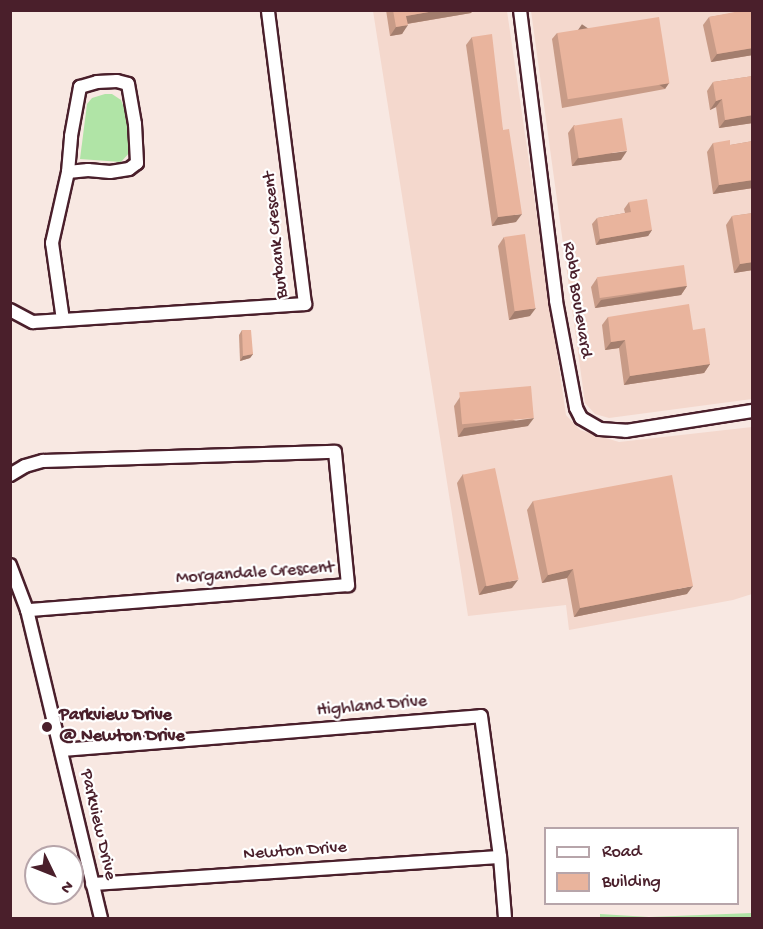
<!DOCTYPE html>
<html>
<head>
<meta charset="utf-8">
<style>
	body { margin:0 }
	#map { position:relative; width:763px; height:929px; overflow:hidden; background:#f8e8e2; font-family:"Gochi Hand",sans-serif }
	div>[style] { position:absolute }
	.built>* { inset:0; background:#f4d8cd }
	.green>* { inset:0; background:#b0e4a6 }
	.roads { filter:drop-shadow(2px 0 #4a1f2b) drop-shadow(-2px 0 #4a1f2b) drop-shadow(0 2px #4a1f2b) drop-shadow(0 -2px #4a1f2b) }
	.street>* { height:12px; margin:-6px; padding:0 6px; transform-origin:6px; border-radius:6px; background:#fff }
	.wall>* { inset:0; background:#c89b87 }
	.shaded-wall>* { inset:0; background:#a37e6e; transform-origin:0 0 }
	.building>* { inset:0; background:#e9b49d; transform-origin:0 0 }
	.dots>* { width:16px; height:16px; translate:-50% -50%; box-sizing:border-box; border:3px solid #fff; border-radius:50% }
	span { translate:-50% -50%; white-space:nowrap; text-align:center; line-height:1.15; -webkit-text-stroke:4.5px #fff; paint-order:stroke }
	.street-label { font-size:18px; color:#4a1f2b }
	.poi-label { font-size:18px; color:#4a1f2b; font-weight:700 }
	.left { translate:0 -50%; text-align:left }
	.frame { position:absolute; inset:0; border:12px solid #4a1f2b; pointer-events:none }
	.legend { position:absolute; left:544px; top:827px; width:195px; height:78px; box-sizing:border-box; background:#fff; border:2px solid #b7a5aa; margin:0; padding:8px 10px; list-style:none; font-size:18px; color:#4a1f2b }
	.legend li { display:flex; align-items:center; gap:12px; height:30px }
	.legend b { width:30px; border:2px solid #b7a5aa }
	.north { position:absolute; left:24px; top:845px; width:60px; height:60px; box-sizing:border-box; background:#fff; border:2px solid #b7a5aa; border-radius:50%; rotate:133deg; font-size:16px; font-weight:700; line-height:24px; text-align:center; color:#4a1f2b }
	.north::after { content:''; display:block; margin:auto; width:21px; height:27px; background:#4a1f2b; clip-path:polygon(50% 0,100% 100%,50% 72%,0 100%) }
</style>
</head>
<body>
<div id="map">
	<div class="built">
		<div style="clip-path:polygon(373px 11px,507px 11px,566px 415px,580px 430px,619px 442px,752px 427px,752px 594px,733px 600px,569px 630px,566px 605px,468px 616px)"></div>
		<div style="clip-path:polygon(531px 11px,752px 11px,752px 399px,609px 418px,595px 414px,585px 403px)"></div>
	</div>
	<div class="green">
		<div style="clip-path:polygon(105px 94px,112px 94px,121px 100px,126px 113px,130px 152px,121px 162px,80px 159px,87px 104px,92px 98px)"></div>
		<div style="clip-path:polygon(752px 913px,752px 918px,600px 918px,600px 914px,649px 917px)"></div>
	</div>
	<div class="roads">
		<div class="street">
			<div style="left:520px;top:10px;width:293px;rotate:82.9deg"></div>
			<div style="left:556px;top:301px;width:109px;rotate:79.4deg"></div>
			<div style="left:576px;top:408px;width:11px;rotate:63deg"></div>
			<div style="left:581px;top:418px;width:22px;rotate:30deg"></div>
			<div style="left:600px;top:429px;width:26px;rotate:4deg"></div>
			<div style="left:626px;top:431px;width:128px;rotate:-9deg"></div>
			<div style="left:10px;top:310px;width:26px;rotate:28deg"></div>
			<div style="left:33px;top:322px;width:273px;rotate:-3.8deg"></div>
			<div style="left:305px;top:304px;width:296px;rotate:-97.2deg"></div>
			<div style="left:63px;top:320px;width:78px;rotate:-98.1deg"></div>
			<div style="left:52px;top:243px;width:73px;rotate:-77.3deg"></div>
			<div style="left:68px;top:172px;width:36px;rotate:-85deg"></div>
			<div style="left:71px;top:136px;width:50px;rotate:-79.6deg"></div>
			<div style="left:80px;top:87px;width:18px;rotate:-16deg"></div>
			<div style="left:97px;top:82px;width:20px;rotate:-3deg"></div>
			<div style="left:117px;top:81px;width:11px;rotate:15deg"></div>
			<div style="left:128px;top:84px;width:41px;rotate:80.1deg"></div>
			<div style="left:135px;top:124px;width:39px;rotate:87deg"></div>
			<div style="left:137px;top:163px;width:10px;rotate:143deg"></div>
			<div style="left:129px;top:169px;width:19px;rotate:171deg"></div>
			<div style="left:110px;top:172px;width:22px;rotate:-175deg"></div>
			<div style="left:88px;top:170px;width:20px;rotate:174deg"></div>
			<div style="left:10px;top:475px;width:17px;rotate:-31deg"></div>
			<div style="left:25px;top:466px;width:19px;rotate:-16deg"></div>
			<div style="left:43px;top:461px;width:292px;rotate:-1.8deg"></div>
			<div style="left:335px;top:452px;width:134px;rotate:84.4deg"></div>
			<div style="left:348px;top:585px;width:322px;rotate:175.5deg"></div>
			<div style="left:10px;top:565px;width:48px;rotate:69.3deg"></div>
			<div style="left:27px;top:610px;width:317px;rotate:76.5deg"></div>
			<div style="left:62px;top:750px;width:420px;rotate:-4.6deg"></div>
			<div style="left:481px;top:716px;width:142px;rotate:82.3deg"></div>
			<div style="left:500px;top:857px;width:61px;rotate:85.3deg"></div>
			<div style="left:92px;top:884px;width:409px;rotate:-3.8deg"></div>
		</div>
	</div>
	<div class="wall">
		<div style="clip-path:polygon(386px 10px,473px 10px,471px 13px,407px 24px,402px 34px,390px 36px)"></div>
		<div style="clip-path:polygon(753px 10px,753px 55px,711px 62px,703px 25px,709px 17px)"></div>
		<div style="clip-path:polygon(557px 33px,669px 83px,665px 89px,562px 108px,552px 39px)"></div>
		<div style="clip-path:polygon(472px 37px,503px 130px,516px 222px,492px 226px,466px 45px)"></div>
		<div style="clip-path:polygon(753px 76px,753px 123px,719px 128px,716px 107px,710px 110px,707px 91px,713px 82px)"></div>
		<div style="clip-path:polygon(574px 125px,621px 160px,572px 166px,568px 133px)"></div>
		<div style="clip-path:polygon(753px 141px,753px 188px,713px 194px,707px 152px,713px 143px,730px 145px)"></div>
		<div style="clip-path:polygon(629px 202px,652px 230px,648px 236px,596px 245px,592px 224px,597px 218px,625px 213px,624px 209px)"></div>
		<div style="clip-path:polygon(753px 213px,753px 270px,734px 273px,726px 225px,732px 216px)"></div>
		<div style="clip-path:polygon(504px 237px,530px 316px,509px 320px,498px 246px)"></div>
		<div style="clip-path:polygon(597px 278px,687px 286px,681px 295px,595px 308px,591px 287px)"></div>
		<div style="clip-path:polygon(608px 317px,693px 330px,710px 364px,704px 373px,624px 385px,619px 348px,605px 350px,602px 325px)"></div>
		<div style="clip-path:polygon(242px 330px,253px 354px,250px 358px,240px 361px,239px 335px)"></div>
		<div style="clip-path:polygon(460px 397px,528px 426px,458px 437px,454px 406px)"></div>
		<div style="clip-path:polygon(463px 474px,512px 588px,479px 595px,457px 483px)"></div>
		<div style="clip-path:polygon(533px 501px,687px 594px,574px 617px,567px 578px,542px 583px,527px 510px)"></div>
	</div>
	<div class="shaded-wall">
		<div style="clip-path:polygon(440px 10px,473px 10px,471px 13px,400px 25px,406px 16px)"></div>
		<div style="clip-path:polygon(408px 25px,402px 34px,390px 36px,396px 27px)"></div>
		<div style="clip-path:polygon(753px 48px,753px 55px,711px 62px,717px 54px)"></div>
		<div style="left:669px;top:83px;width:7px;height:105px;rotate:124deg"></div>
		<div style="clip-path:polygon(722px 99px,716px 107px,710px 110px,716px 101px)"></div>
		<div style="clip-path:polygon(753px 115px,753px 123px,719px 128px,725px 120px)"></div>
		<div style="clip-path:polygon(627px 151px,621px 160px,572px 166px,578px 158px)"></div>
		<div style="clip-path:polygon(753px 180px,753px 188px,713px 194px,719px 185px)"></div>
		<div style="clip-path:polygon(522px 214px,516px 222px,492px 226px,498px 217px)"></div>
		<div style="clip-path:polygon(652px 230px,648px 236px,596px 245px,600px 239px)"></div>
		<div style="clip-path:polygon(753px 262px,753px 270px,734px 273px,740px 264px)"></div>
		<div style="clip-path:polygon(687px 286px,681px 295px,595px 308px,601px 300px)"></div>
		<div style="clip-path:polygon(536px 308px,530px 316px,509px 320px,515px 311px)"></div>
		<div style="clip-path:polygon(625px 340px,619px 348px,605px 350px,611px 342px)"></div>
		<div style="clip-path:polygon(253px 354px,250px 358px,240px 361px,243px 356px)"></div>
		<div style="clip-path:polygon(710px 364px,704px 373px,624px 385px,630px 376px)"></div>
		<div style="clip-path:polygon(534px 418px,528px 426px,458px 437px,464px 428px)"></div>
		<div style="clip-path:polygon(573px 569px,567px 578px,542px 583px,548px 575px)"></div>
		<div style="clip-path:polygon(518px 580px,512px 588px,479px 595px,485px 586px)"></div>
		<div style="clip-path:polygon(693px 586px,687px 594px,574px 617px,580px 608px)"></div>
	</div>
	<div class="building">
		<div style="clip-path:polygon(393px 10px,440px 10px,406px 16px,408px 25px,396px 27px)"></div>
		<div style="clip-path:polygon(745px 10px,753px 10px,753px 48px,717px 54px,709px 17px)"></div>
		<div style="left:659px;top:17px;width:67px;height:103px;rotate:81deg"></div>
		<div style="clip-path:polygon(492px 34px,503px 130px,509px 129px,522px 214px,498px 217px,472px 37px)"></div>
		<div style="clip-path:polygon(753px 76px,753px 115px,725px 120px,722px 99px,716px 101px,713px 82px)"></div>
		<div style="left:622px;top:118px;width:33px;height:49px;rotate:81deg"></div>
		<div style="clip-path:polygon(730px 140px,730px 145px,753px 141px,753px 180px,719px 185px,713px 143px)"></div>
		<div style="clip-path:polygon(647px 199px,652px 230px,600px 239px,597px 218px,631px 212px,629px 202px)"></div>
		<div style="clip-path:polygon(753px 213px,753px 262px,740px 264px,732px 216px)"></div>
		<div style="left:525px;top:234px;width:75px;height:21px;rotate:82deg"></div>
		<div style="left:684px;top:265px;width:21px;height:88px;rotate:82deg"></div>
		<div style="clip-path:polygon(689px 304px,693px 330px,705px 328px,710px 364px,630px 376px,625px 340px,611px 342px,608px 317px)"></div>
		<div style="clip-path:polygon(242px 330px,251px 330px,253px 354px,243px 356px)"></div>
		<div style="left:531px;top:386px;width:32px;height:72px;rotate:85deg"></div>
		<div style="left:495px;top:468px;width:114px;height:33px;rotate:78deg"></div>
		<div style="clip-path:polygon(672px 475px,693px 586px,580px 608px,573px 569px,548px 575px,533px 501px)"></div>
	</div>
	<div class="dots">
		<div style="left:47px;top:727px;background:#4a1f2b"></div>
	</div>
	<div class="street-label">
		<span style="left:277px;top:235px;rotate:-96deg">Burbank Crescent</span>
		<span style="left:576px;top:300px;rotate:81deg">Robb Boulevard</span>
		<span style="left:255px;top:574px;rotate:-4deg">Morgandale Crescent</span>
		<span style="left:372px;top:707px;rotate:-5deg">Highland Drive</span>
		<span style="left:97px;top:825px;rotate:77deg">Parkview Drive</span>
		<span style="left:295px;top:852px;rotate:-4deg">Newton Drive</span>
	</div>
	<div class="poi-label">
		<span class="left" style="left:59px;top:727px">Parkview Drive<br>@ Newton Drive</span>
	</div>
	<div class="frame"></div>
	<ul class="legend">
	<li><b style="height:8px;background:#fff"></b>Road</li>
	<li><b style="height:16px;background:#e9b49d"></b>Building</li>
	</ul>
	<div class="north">N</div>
</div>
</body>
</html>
